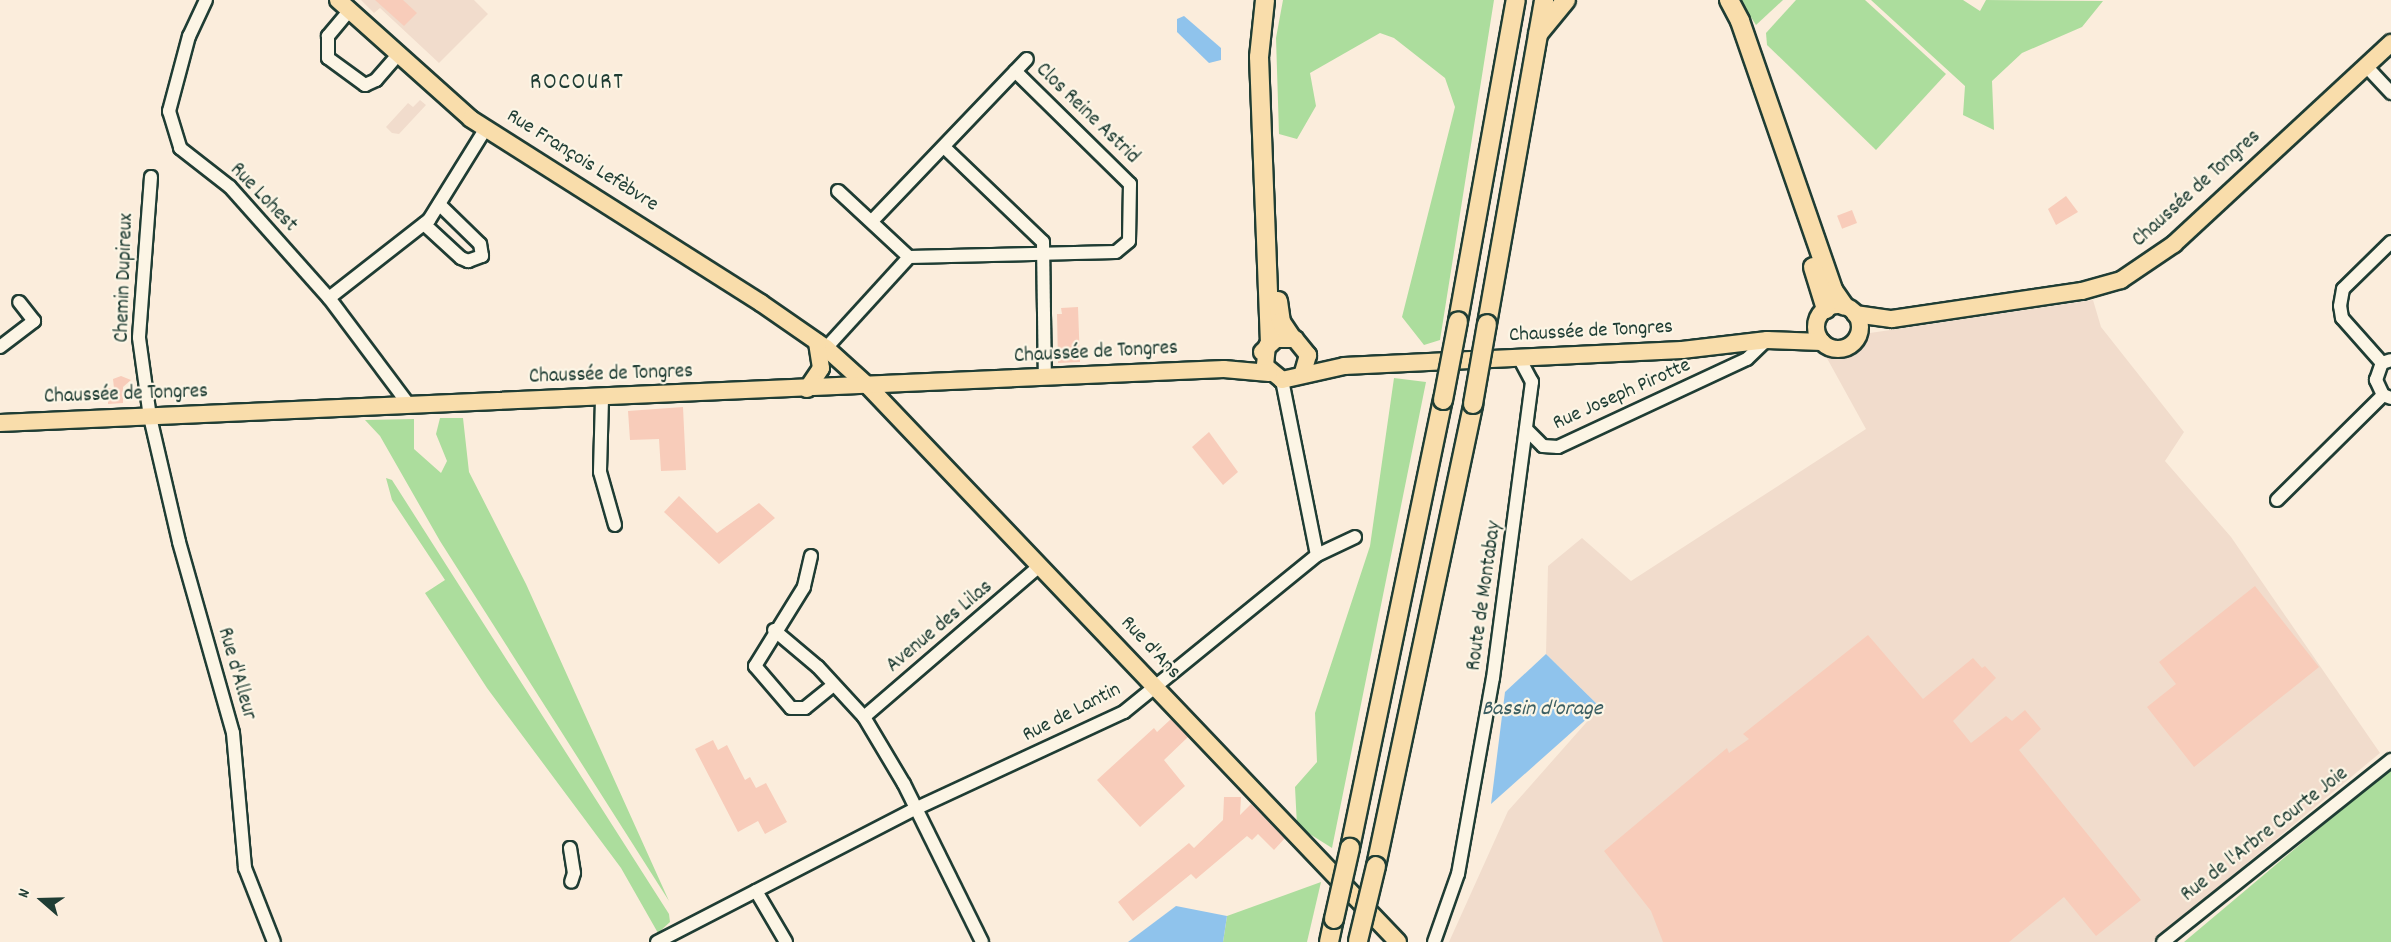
<!DOCTYPE html>
<html>
<head>
<meta charset="utf-8">
<style>
	body { margin:0 }
	#map { position:relative; width:2391px; height:942px; overflow:hidden; background:#fbeddc; font-family:Dekko,sans-serif }
	div>[style] { position:absolute }
	.built>* { inset:0; background:#f1dccc }
	.green>* { inset:0; background:#acdd9d }
	.water>* { inset:0; background:#8fc3ec }
	.building>* { inset:0; background:#f8ccba; transform-origin:0 0 }
	.roads { filter:drop-shadow(2px 0 #1f3d34) drop-shadow(-2px 0 #1f3d34) drop-shadow(0 2px #1f3d34) drop-shadow(0 -2px #1f3d34) }
	.minor>* { height:12px; margin:-6px; padding:0 6px; transform-origin:6px; border-radius:6px; background:#fcf5e5 }
	.major>* { height:16px; margin:-8px; padding:0 8px; transform-origin:8px; border-radius:8px; background:#f9ddab }
	.major>.ring { margin:-8px; padding:0; box-sizing:content-box; background:none; border:16px solid #f9ddab; border-radius:50% }
	.highway>* { height:18px; margin:-9px; padding:0 9px; transform-origin:9px; border-radius:9px; background:#f9ddab }
	.bridges { filter:drop-shadow(2px 0 #1f3d34) drop-shadow(-2px 0 #1f3d34) drop-shadow(0 2px #1f3d34) drop-shadow(0 -2px #1f3d34) }
	.highway-bridge>* { height:18px; margin:-9px; padding:0 9px; transform-origin:9px; border-radius:9px; background:#f9ddab }
	span { translate:-50% -50%; white-space:nowrap; text-align:center; line-height:1.15; -webkit-text-stroke:4.5px #fcf5e5; paint-order:stroke }
	.street-label { font-size:21px; color:#1f3d34 }
	.water-label { font-size:22px; color:#3b5e62; font-style:italic }
	.quarter-label { font-size:24px; color:#1f3d34; letter-spacing:1.5px }
	.north { position:absolute; left:12px; top:870px; width:60px; height:60px; -webkit-text-stroke:4px #fcf5e5; paint-order:stroke; rotate:290deg; font-size:16px; font-weight:700; line-height:24px; text-align:center; color:#1f3d34 }
	.north::after { content:''; display:block; margin:auto; width:21px; height:27px; background:#1f3d34; clip-path:polygon(50% 0,100% 100%,50% 72%,0 100%) }
</style>
</head>
<body>
<div id="map">
	<div class="built">
		<div style="clip-path:polygon(361px 0,474px 0,488px 14px,439px 63px,380px 8px,374px 13px)"></div>
		<div style="clip-path:polygon(420px 100px,426px 105px,399px 134px,392px 133px,386px 127px,408px 103px,413px 107px)"></div>
		<div style="clip-path:polygon(2093px 300px,2101px 327px,2184px 432px,2165px 461px,2231px 537px,2380px 753px,2152px 942px,1449px 942px,1508px 811px,1600px 707px,1546px 654px,1548px 566px,1582px 538px,1631px 581px,1866px 429px,1823px 351px,1856px 350px,1870px 333px)"></div>
	</div>
	<div class="green">
		<div style="clip-path:polygon(1283px 0,1494px 0,1440px 340px,1424px 345px,1402px 317px,1455px 107px,1445px 78px,1394px 38px,1380px 33px,1310px 73px,1316px 106px,1297px 139px,1279px 134px,1276px 38px)"></div>
		<div style="clip-path:polygon(1740px 0,1783px 0,1756px 25px)"></div>
		<div style="clip-path:polygon(1796px 0,1865px 0,1946px 74px,1876px 150px,1767px 45px,1766px 33px)"></div>
		<div style="clip-path:polygon(1871px 0,1963px 0,1980px 11px,1986px 0,2103px 1px,2082px 27px,2022px 53px,1992px 81px,1994px 130px,1963px 115px,1965px 86px)"></div>
		<div style="clip-path:polygon(1394px 378px,1426px 382px,1332px 848px,1297px 826px,1295px 787px,1317px 762px,1315px 713px,1370px 546px)"></div>
		<div style="clip-path:polygon(440px 418px,463px 418px,469px 472px,526px 584px,669px 901px,440px 541px,380px 436px,365px 420px,414px 419px,414px 449px,441px 473px,447px 461px,436px 434px)"></div>
		<div style="clip-path:polygon(386px 478px,392px 480px,669px 914px,670px 922px,658px 933px,621px 868px,487px 688px,425px 593px,445px 580px,392px 500px)"></div>
		<div style="clip-path:polygon(2391px 768px,2391px 942px,2184px 942px)"></div>
		<div style="clip-path:polygon(1321px 882px,1307px 942px,1223px 942px,1227px 916px)"></div>
	</div>
	<div class="water">
		<div style="clip-path:polygon(1184px 16px,1221px 48px,1221px 60px,1209px 63px,1177px 32px,1177px 19px)"></div>
		<div style="clip-path:polygon(1546px 654px,1600px 707px,1491px 804px,1505px 692px)"></div>
		<div style="clip-path:polygon(1176px 906px,1227px 916px,1223px 942px,1128px 942px)"></div>
	</div>
	<div class="building">
		<div style="clip-path:polygon(375px 0,403px 0,417px 13px,404px 26px)"></div>
		<div style="clip-path:polygon(2066px 196px,2078px 212px,2056px 225px,2048px 209px)"></div>
		<div style="left:1852px;top:210px;width:14px;height:16px;rotate:69deg"></div>
		<div style="clip-path:polygon(1078px 307px,1080px 362px,1058px 363px,1057px 314px,1062px 314px,1061px 308px)"></div>
		<div style="clip-path:polygon(121px 376px,131px 380px,123px 387px,123px 403px,108px 404px,108px 388px,114px 388px,113px 379px)"></div>
		<div style="clip-path:polygon(683px 407px,686px 470px,661px 471px,659px 439px,630px 440px,628px 411px)"></div>
		<div style="clip-path:polygon(1209px 432px,1238px 472px,1223px 485px,1192px 447px)"></div>
		<div style="clip-path:polygon(679px 496px,717px 533px,759px 503px,775px 518px,719px 564px,664px 512px)"></div>
		<div style="clip-path:polygon(2255px 586px,2319px 667px,2194px 767px,2147px 707px,2176px 684px,2159px 662px)"></div>
		<div style="clip-path:polygon(1868px 635px,1923px 699px,1973px 658px,1982px 668px,1985px 666px,1996px 678px,1953px 721px,1971px 743px,2006px 716px,2012px 721px,2025px 710px,2041px 729px,2019px 750px,2141px 900px,2096px 936px,2064px 897px,2009px 942px,1663px 942px,1651px 911px,1604px 851px,1727px 748px,1729px 753px,1749px 739px,1743px 734px)"></div>
		<div style="clip-path:polygon(1171px 719px,1188px 737px,1164px 760px,1185px 786px,1140px 827px,1097px 780px,1154px 728px,1157px 732px)"></div>
		<div style="clip-path:polygon(713px 740px,718px 750px,727px 745px,745px 780px,750px 777px,756px 788px,766px 783px,787px 822px,765px 834px,758px 821px,738px 832px,695px 749px)"></div>
		<div style="clip-path:polygon(1224px 797px,1241px 797px,1240px 815px,1251px 804px,1285px 838px,1274px 850px,1258px 834px,1252px 840px,1247px 836px,1196px 879px,1191px 874px,1133px 921px,1118px 902px,1189px 843px,1194px 848px,1223px 820px)"></div>
	</div>
	<div class="roads">
		<div class="minor">
			<div style="left:206px;top:0;width:40px;rotate:115deg"></div>
			<div style="left:189px;top:36px;width:78px;rotate:104.9deg"></div>
			<div style="left:169px;top:111px;width:39px;rotate:73deg"></div>
			<div style="left:180px;top:148px;width:63px;rotate:38deg"></div>
			<div style="left:230px;top:187px;width:149px;rotate:48.3deg"></div>
			<div style="left:329px;top:298px;width:134px;rotate:53.2deg"></div>
			<div style="left:349px;top:11px;width:33px;rotate:130deg"></div>
			<div style="left:328px;top:36px;width:22px;rotate:90deg"></div>
			<div style="left:328px;top:58px;width:46px;rotate:36.1deg"></div>
			<div style="left:365px;top:85px;width:12px;rotate:-24deg"></div>
			<div style="left:376px;top:80px;width:32px;rotate:-49deg"></div>
			<div style="left:2366px;top:66px;width:37px;rotate:47deg"></div>
			<div style="left:944px;top:147px;width:137px;rotate:43.8deg"></div>
			<div style="left:1043px;top:242px;width:136px;rotate:89.2deg"></div>
			<div style="left:151px;top:177px;width:161px;rotate:94.3deg"></div>
			<div style="left:139px;top:338px;width:80px;rotate:82.1deg"></div>
			<div style="left:150px;top:417px;width:128px;rotate:76.9deg"></div>
			<div style="left:179px;top:542px;width:198px;rotate:74.2deg"></div>
			<div style="left:233px;top:733px;width:136px;rotate:84.9deg"></div>
			<div style="left:245px;top:868px;width:79px;rotate:68.6deg"></div>
			<div style="left:838px;top:191px;width:97px;rotate:42.9deg"></div>
			<div style="left:909px;top:257px;width:207px;rotate:-1.4deg"></div>
			<div style="left:1116px;top:252px;width:17px;rotate:-40deg"></div>
			<div style="left:1129px;top:241px;width:57px;rotate:-89deg"></div>
			<div style="left:1130px;top:184px;width:161px;rotate:-135.5deg"></div>
			<div style="left:872px;top:221px;width:224px;rotate:-46.3deg"></div>
			<div style="left:424px;top:224px;width:50px;rotate:42.6deg"></div>
			<div style="left:461px;top:258px;width:8px;rotate:23deg"></div>
			<div style="left:468px;top:261px;width:15px;rotate:-20deg"></div>
			<div style="left:482px;top:256px;width:12px;rotate:-99deg"></div>
			<div style="left:480px;top:244px;width:57px;rotate:-135.7deg"></div>
			<div style="left:329px;top:298px;width:127px;rotate:-38deg"></div>
			<div style="left:429px;top:220px;width:108px;rotate:-58.2deg"></div>
			<div style="left:0;top:347px;width:43px;rotate:-37.4deg"></div>
			<div style="left:34px;top:321px;width:24px;rotate:-128deg"></div>
			<div style="left:826px;top:348px;width:123px;rotate:-47.6deg"></div>
			<div style="left:2382px;top:363px;width:60px;rotate:-131.6deg"></div>
			<div style="left:2342px;top:318px;width:12px;rotate:-99deg"></div>
			<div style="left:2340px;top:306px;width:17px;rotate:-80deg"></div>
			<div style="left:2343px;top:289px;width:67px;rotate:-44.4deg"></div>
			<div style="left:1282px;top:380px;width:178px;rotate:78.7deg"></div>
			<div style="left:2391px;top:398px;width:9px;rotate:-159deg"></div>
			<div style="left:2383px;top:395px;width:17px;rotate:-115deg"></div>
			<div style="left:2376px;top:380px;width:18px;rotate:-71deg"></div>
			<div style="left:2382px;top:363px;width:9px;rotate:-18deg"></div>
			<div style="left:602px;top:399px;width:73px;rotate:91.6deg"></div>
			<div style="left:600px;top:472px;width:55px;rotate:74.2deg"></div>
			<div style="left:1526px;top:429px;width:24px;rotate:45deg"></div>
			<div style="left:1543px;top:446px;width:15px;rotate:4deg"></div>
			<div style="left:1558px;top:447px;width:208px;rotate:-25deg"></div>
			<div style="left:1747px;top:359px;width:28px;rotate:-44deg"></div>
			<div style="left:2277px;top:500px;width:149px;rotate:-44.7deg"></div>
			<div style="left:811px;top:556px;width:32px;rotate:103deg"></div>
			<div style="left:804px;top:587px;width:93px;rotate:121.8deg"></div>
			<div style="left:755px;top:666px;width:55px;rotate:49.4deg"></div>
			<div style="left:791px;top:708px;width:14px"></div>
			<div style="left:805px;top:708px;width:36px;rotate:-39deg"></div>
			<div style="left:774px;top:630px;width:57px;rotate:40.1deg"></div>
			<div style="left:818px;top:667px;width:68px;rotate:47.4deg"></div>
			<div style="left:864px;top:717px;width:78px;rotate:59.2deg"></div>
			<div style="left:904px;top:784px;width:176px;rotate:63.7deg"></div>
			<div style="left:864px;top:717px;width:233px;rotate:-40.7deg"></div>
			<div style="left:570px;top:848px;width:25px;rotate:81deg"></div>
			<div style="left:574px;top:873px;width:9px;rotate:108deg"></div>
			<div style="left:756px;top:891px;width:59px;rotate:59.5deg"></div>
			<div style="left:657px;top:942px;width:290px;rotate:-27.3deg"></div>
			<div style="left:915px;top:809px;width:230px;rotate:-24.9deg"></div>
			<div style="left:1124px;top:712px;width:249px;rotate:-39.1deg"></div>
			<div style="left:1317px;top:555px;width:42px;rotate:-25.3deg"></div>
			<div style="left:1434px;top:942px;width:72px;rotate:-70.6deg"></div>
			<div style="left:1458px;top:874px;width:199px;rotate:-79.9deg"></div>
			<div style="left:1493px;top:678px;width:299px;rotate:-82.5deg"></div>
			<div style="left:1532px;top:382px;width:26px;rotate:-118deg"></div>
			<div style="left:2163px;top:942px;width:292px;rotate:-38.6deg"></div>
		</div>
		<div class="major">
			<div style="left:338px;top:0;width:178px;rotate:41.8deg"></div>
			<div style="left:471px;top:119px;width:343px;rotate:32.4deg"></div>
			<div style="left:761px;top:303px;width:79px;rotate:34.7deg"></div>
			<div style="left:826px;top:348px;width:57px;rotate:42.1deg"></div>
			<div style="left:868px;top:386px;width:768px;rotate:46.37deg"></div>
			<div class="ring" style="left:1816px;top:305px;width:28px;height:28px"></div>
			<div style="left:1855px;top:314px;width:37px;rotate:8deg"></div>
			<div style="left:1892px;top:319px;width:192px;rotate:-8.4deg"></div>
			<div style="left:2082px;top:291px;width:41px;rotate:-15.8deg"></div>
			<div style="left:2121px;top:280px;width:64px;rotate:-34.2deg"></div>
			<div style="left:2174px;top:244px;width:296px;rotate:-42.8deg"></div>
			<div style="left:1267px;top:346px;width:20px;rotate:96deg"></div>
			<div style="left:1265px;top:366px;width:22px;rotate:39deg"></div>
			<div style="left:1282px;top:380px;width:64px;rotate:-12.7deg"></div>
			<div style="left:1344px;top:366px;width:338px;rotate:-2.7deg"></div>
			<div style="left:1682px;top:350px;width:86px;rotate:-6.7deg"></div>
			<div style="left:1767px;top:340px;width:55px;rotate:2.1deg"></div>
			<div style="left:1262px;top:352px;width:19px;rotate:-43deg"></div>
			<div style="left:1276px;top:339px;width:19px"></div>
			<div style="left:1295px;top:339px;width:21px;rotate:51deg"></div>
			<div style="left:1308px;top:355px;width:19px;rotate:106deg"></div>
			<div style="left:807px;top:389px;width:25px;rotate:-56deg"></div>
			<div style="left:821px;top:368px;width:26px;rotate:-99deg"></div>
			<div style="left:0;top:423px;width:1225px;rotate:-2.53deg"></div>
			<div style="left:1224px;top:369px;width:45px;rotate:5.1deg"></div>
		</div>
		<div class="highway">
			<div style="left:1265px;top:0;width:57px;rotate:96deg"></div>
			<div style="left:1259px;top:57px;width:286px;rotate:87.8deg"></div>
			<div style="left:1729px;top:0;width:24px;rotate:62deg"></div>
			<div style="left:1740px;top:21px;width:285px;rotate:70.9deg"></div>
			<div style="left:1833px;top:290px;width:19px;rotate:55deg"></div>
			<div style="left:1538px;top:34px;width:44px;rotate:-50.5deg"></div>
			<div style="left:1813px;top:267px;width:44px;rotate:72.8deg"></div>
			<div style="left:1278px;top:301px;width:21px;rotate:82deg"></div>
			<div style="left:1281px;top:322px;width:18px;rotate:56deg"></div>
			<div style="left:1458px;top:321px;width:326px;rotate:-79.8deg"></div>
			<div style="left:1487px;top:324px;width:329px;rotate:-80deg"></div>
			<div style="left:1350px;top:848px;width:458px;rotate:-78.3deg"></div>
			<div style="left:1376px;top:866px;width:472px;rotate:-78.1deg"></div>
			<div style="left:1329px;top:942px;width:24px;rotate:-78deg"></div>
		</div>
	</div>
	<div class="bridges">
		<div class="highway-bridge">
			<div style="left:1443px;top:400px;width:80px;rotate:-79.2deg"></div>
			<div style="left:1473px;top:404px;width:81px;rotate:-80.1deg"></div>
			<div style="left:1334px;top:919px;width:73px;rotate:-77.3deg"></div>
			<div style="left:1358px;top:941px;width:77px;rotate:-76.5deg"></div>
		</div>
	</div>
	<div class="street-label">
		<span style="left:1087px;top:114px;rotate:44deg">Clos Reine Astrid</span>
		<span style="left:582px;top:161px;rotate:32deg">Rue François Lefèbvre</span>
		<span style="left:2197px;top:189px;rotate:-42deg">Chaussée de Tongres</span>
		<span style="left:263px;top:198px;rotate:46deg">Rue Lohest</span>
		<span style="left:125px;top:278px;rotate:-88deg">Chemin Dupireux</span>
		<span style="left:1591px;top:332px;rotate:-3deg">Chaussée de Tongres</span>
		<span style="left:1096px;top:353px;rotate:-3deg">Chaussée de Tongres</span>
		<span style="left:611px;top:375px;rotate:-2deg">Chaussée de Tongres</span>
		<span style="left:126px;top:395px;rotate:-2deg">Chaussée de Tongres</span>
		<span style="left:1622px;top:395px;rotate:-24deg">Rue Joseph Pirotte</span>
		<span style="left:1485px;top:596px;rotate:-82deg">Route de Montabay</span>
		<span style="left:940px;top:627px;rotate:-40deg">Avenue des Lilas</span>
		<span style="left:1150px;top:648px;rotate:47deg">Rue d'Ans</span>
		<span style="left:236px;top:674px;rotate:74deg">Rue d'Alleur</span>
		<span style="left:1072px;top:713px;rotate:-27deg">Rue de Lantin</span>
		<span style="left:2265px;top:835px;rotate:-38deg">Rue de l'Arbre Courte Joie</span>
	</div>
	<div class="water-label">
		<span style="left:1542px;top:710px">Bassin d'orage</span>
	</div>
	<div class="quarter-label">
		<span style="left:577px;top:84px">ROCOURT</span>
	</div>
	<div class="north">N</div>
</div>
</body>
</html>
